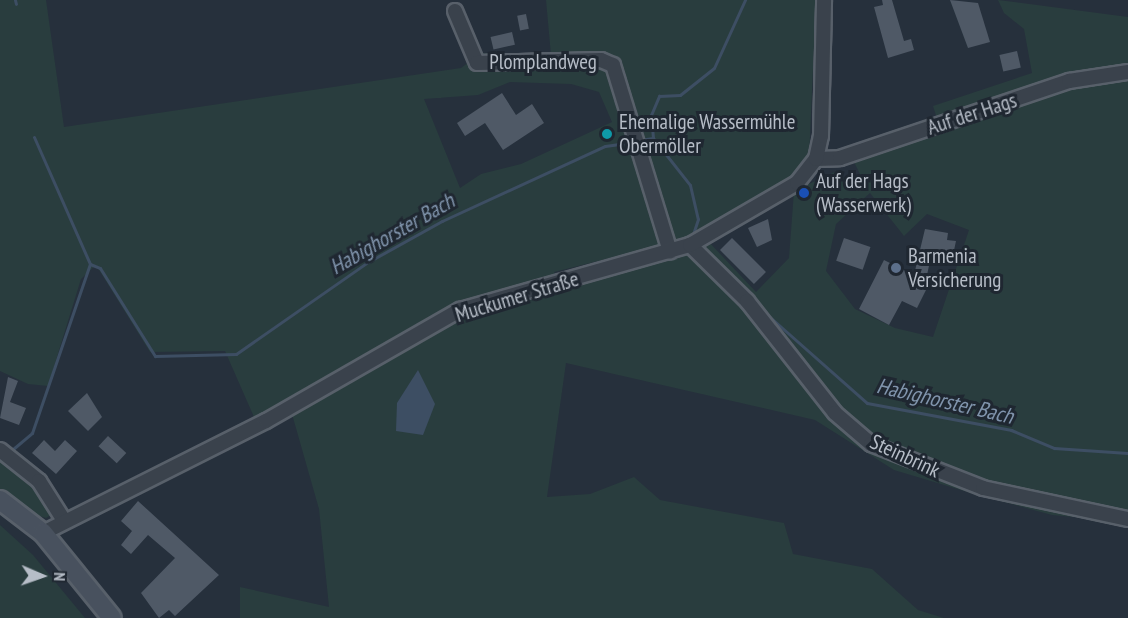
<!DOCTYPE html>
<html>
<head>
<meta charset="utf-8">
<style>
	body { margin:0 }
	#map { position:relative; width:1128px; height:618px; overflow:hidden; background:#26303c; font-family:"PT Sans Narrow",sans-serif }
	div>[style] { position:absolute }
	.green>* { inset:0; background:#293d3e }
	.water>* { inset:0; background:#3d4e63 }
	.stream>* { height:3px; margin:-1.5px; padding:0 1.5px; transform-origin:1.5px; border-radius:1.5px; background:#3d4e63 }
	.building>* { inset:0; background:#4f5966; transform-origin:0 0 }
	.roads { filter:drop-shadow(2px 0 #58606a) drop-shadow(-2px 0 #58606a) drop-shadow(0 2px #58606a) drop-shadow(0 -2px #58606a) }
	.street>* { height:14px; margin:-7px; padding:0 7px; transform-origin:7px; border-radius:7px; background:#3a424c }
	.secondary>* { height:18px; margin:-9px; padding:0 9px; transform-origin:9px; border-radius:9px; background:#48515e }
	.dots>* { width:16px; height:16px; translate:-50% -50%; box-sizing:border-box; border:3px solid #1f2731; border-radius:50% }
	span { translate:-50% -50%; white-space:nowrap; text-align:center; line-height:1.15; -webkit-text-stroke:6px #1f2731; paint-order:stroke }
	.street-label { font-size:21px; color:#b6bdc7 }
	.poi-label { font-size:21px; color:#b6bdc7 }
	.left { translate:0 -50%; text-align:left }
	.water-label { font-size:22px; color:#8094ac; font-style:italic }
	.north { position:absolute; left:12px; top:546px; width:60px; height:60px; -webkit-text-stroke:4px #1f2731; paint-order:stroke; rotate:92deg; font-size:16px; font-weight:700; line-height:24px; text-align:center; color:#b6bdc7 }
	.north::after { content:''; display:block; margin:auto; width:21px; height:27px; background:#b6bdc7; clip-path:polygon(50% 0,100% 100%,50% 72%,0 100%) }
</style>
</head>
<body>
<div id="map">
	<div class="green">
		<div style="clip-path:polygon(evenodd,0 0,46px 0,64px 127px,461px 68px,481px 53px,551px 55px,546px 0,816px 0,809px 159px,791px 182px,699px 236px,554px 272px,561px 287px,708px 241px,756px 292px,789px 258px,794px 191px,839px 170px,848px 186px,862px 178px,854px 162px,941px 131px,933px 106px,1032px 73px,1024px 29px,1004px 13px,998px 0,1128px 17px,1128px 67px,1068px 77px,1128px 76px,1128px 515px,1095px 511px,1085px 518px,1052px 515px,971px 493px,894px 470px,815px 420px,566px 363px,547px 497px,590px 494px,634px 477px,660px 500px,784px 523px,793px 554px,872px 569px,918px 610px,944px 618px,240px 618px,240px 587px,329px 607px,319px 509px,288px 400px,254px 417px,225px 351px,150px 352px,96px 265px,81px 279px,48px 386px,28px 384px,0 371px,0 0,510px 82px,571px 84px,599px 92px,612px 122px,521px 164px,481px 174px,460px 188px,424px 99px,478px 95px,510px 82px,0 0,870px 193px,904px 236px,927px 214px,969px 230px,933px 337px,895px 328px,855px 309px,826px 271px,836px 224px,870px 193px)"></div>
		<div style="clip-path:polygon(0 453px,31px 480px,54px 513px,46px 518px,33px 514px,0 491px)"></div>
		<div style="clip-path:polygon(0 525px,33px 555px,85px 618px,0 618px)"></div>
	</div>
	<div class="water">
		<div style="clip-path:polygon(418px 370px,435px 404px,423px 435px,396px 431px,397px 403px)"></div>
	</div>
	<div class="stream">
		<div style="left:15px;top:0;width:4px;rotate:76deg"></div>
		<div style="left:34px;top:137px;width:139px;rotate:66.2deg"></div>
		<div style="left:653px;top:138px;width:23px;rotate:-95deg"></div>
		<div style="left:651px;top:115px;width:21px;rotate:-67deg"></div>
		<div style="left:659px;top:96px;width:21px;rotate:-3deg"></div>
		<div style="left:680px;top:95px;width:43px;rotate:-38.5deg"></div>
		<div style="left:714px;top:68px;width:75px;rotate:-65.5deg"></div>
		<div style="left:640px;top:140px;width:13px;rotate:-9deg"></div>
		<div style="left:653px;top:138px;width:60px;rotate:51.8deg"></div>
		<div style="left:690px;top:185px;width:35px;rotate:77deg"></div>
		<div style="left:698px;top:219px;width:19px;rotate:108deg"></div>
		<div style="left:763px;top:311px;width:139px;rotate:41.5deg"></div>
		<div style="left:867px;top:403px;width:147px;rotate:10.6deg"></div>
		<div style="left:1011px;top:430px;width:47px;rotate:22.7deg"></div>
		<div style="left:1054px;top:448px;width:74px;rotate:3.9deg"></div>
		<div style="left:13px;top:449px;width:25px;rotate:-40deg"></div>
		<div style="left:32px;top:433px;width:179px;rotate:-71.1deg"></div>
		<div style="left:90px;top:264px;width:11px;rotate:22deg"></div>
		<div style="left:100px;top:268px;width:104px;rotate:58deg"></div>
		<div style="left:155px;top:356px;width:81px;rotate:-1.4deg"></div>
		<div style="left:236px;top:354px;width:161px;rotate:-34.9deg"></div>
		<div style="left:368px;top:262px;width:85px;rotate:-29deg"></div>
		<div style="left:442px;top:221px;width:179px;rotate:-24.7deg"></div>
		<div style="left:605px;top:146px;width:29px;rotate:-8deg"></div>
	</div>
	<div class="building">
		<div style="clip-path:polygon(882px 0,892px 0,904px 41px,911px 39px,914px 50px,888px 58px,874px 7px,883px 5px)"></div>
		<div style="clip-path:polygon(950px 0,978px 3px,990px 42px,968px 48px)"></div>
		<div style="left:526px;top:14px;width:15px;height:9px;rotate:79deg"></div>
		<div style="left:512px;top:32px;width:13px;height:22px;rotate:77deg"></div>
		<div style="left:1017px;top:51px;width:17px;height:18px;rotate:77deg"></div>
		<div style="clip-path:polygon(502px 93px,516px 115px,532px 104px,544px 123px,503px 150px,485px 123px,465px 136px,457px 123px)"></div>
		<div style="clip-path:polygon(768px 219px,772px 240px,757px 247px,748px 228px)"></div>
		<div style="clip-path:polygon(925px 229px,948px 233px,947px 240px,956px 241px,952px 260px,931px 256px,926px 280px,930px 282px,917px 308px,902px 301px,889px 325px,859px 309px,884px 260px,914px 275px)"></div>
		<div style="left:732px;top:238px;width:48px;height:17px;rotate:45deg"></div>
		<div style="left:844px;top:238px;width:28px;height:24px;rotate:19deg"></div>
		<div style="clip-path:polygon(8px 377px,18px 381px,10px 402px,26px 408px,19px 425px,0 418px)"></div>
		<div style="clip-path:polygon(87px 393px,102px 417px,88px 431px,68px 411px)"></div>
		<div style="left:108px;top:436px;width:25px;height:14px;rotate:43deg"></div>
		<div style="clip-path:polygon(44px 440px,55px 451px,65px 440px,77px 451px,56px 474px,32px 453px)"></div>
		<div style="clip-path:polygon(138px 501px,219px 575px,175px 616px,169px 610px,159px 618px,141px 593px,175px 558px,148px 535px,131px 554px,121px 545px,132px 531px,121px 521px)"></div>
	</div>
	<div class="roads">
		<div class="street">
			<div style="left:455px;top:11px;width:56px;rotate:67.1deg"></div>
			<div style="left:477px;top:63px;width:124px;rotate:-1.4deg"></div>
			<div style="left:601px;top:60px;width:13px;rotate:23deg"></div>
			<div style="left:613px;top:65px;width:195px;rotate:73deg"></div>
			<div style="left:816px;top:159px;width:24px;rotate:-2deg"></div>
			<div style="left:840px;top:158px;width:242px;rotate:-18.6deg"></div>
			<div style="left:1069px;top:81px;width:60px;rotate:-8.7deg"></div>
			<div style="left:690px;top:245px;width:80px;rotate:44.5deg"></div>
			<div style="left:747px;top:301px;width:142px;rotate:51.8deg"></div>
			<div style="left:835px;top:413px;width:48px;rotate:40.7deg"></div>
			<div style="left:871px;top:444px;width:120px;rotate:21.4deg"></div>
			<div style="left:983px;top:488px;width:148px;rotate:12.1deg"></div>
			<div style="left:0;top:450px;width:50px;rotate:38.5deg"></div>
			<div style="left:39px;top:481px;width:45px;rotate:57.7deg"></div>
			<div style="left:43px;top:533px;width:250px;rotate:-26.7deg"></div>
			<div style="left:266px;top:421px;width:224px;rotate:-29.8deg"></div>
			<div style="left:460px;top:310px;width:239px;rotate:-15.8deg"></div>
			<div style="left:690px;top:245px;width:124px;rotate:-30.1deg"></div>
			<div style="left:797px;top:183px;width:31px;rotate:-52deg"></div>
			<div style="left:816px;top:159px;width:24px;rotate:-78deg"></div>
			<div style="left:821px;top:136px;width:136px;rotate:-88.7deg"></div>
		</div>
		<div class="secondary">
			<div style="left:0;top:500px;width:54px;rotate:37.5deg"></div>
			<div style="left:43px;top:533px;width:109px;rotate:50.9deg"></div>
		</div>
	</div>
	<div class="dots">
		<div style="left:607px;top:134px;background:#0f9aa8"></div>
		<div style="left:804px;top:193px;background:#1a4fb4"></div>
		<div style="left:896px;top:268px;background:#5c6f8a"></div>
	</div>
	<div class="street-label">
		<span style="left:543px;top:62px">Plomplandweg</span>
		<span style="left:972px;top:114px;rotate:-18deg">Auf der Hags</span>
		<span style="left:517px;top:297px;rotate:-17deg">Muckumer Straße</span>
		<span style="left:905px;top:456px;rotate:25deg">Steinbrink</span>
	</div>
	<div class="poi-label">
		<span class="left" style="left:619px;top:134px">Ehemalige Wassermühle<br>Obermöller</span>
		<span class="left" style="left:816px;top:193px">Auf der Hags<br>(Wasserwerk)</span>
		<span class="left" style="left:908px;top:268px">Barmenia<br>Versicherung</span>
	</div>
	<div class="water-label">
		<span style="left:392px;top:234px;rotate:-30deg">Habighorster Bach</span>
		<span style="left:945px;top:401px;rotate:13deg">Habighorster Bach</span>
	</div>
	<div class="north">N</div>
</div>
</body>
</html>
